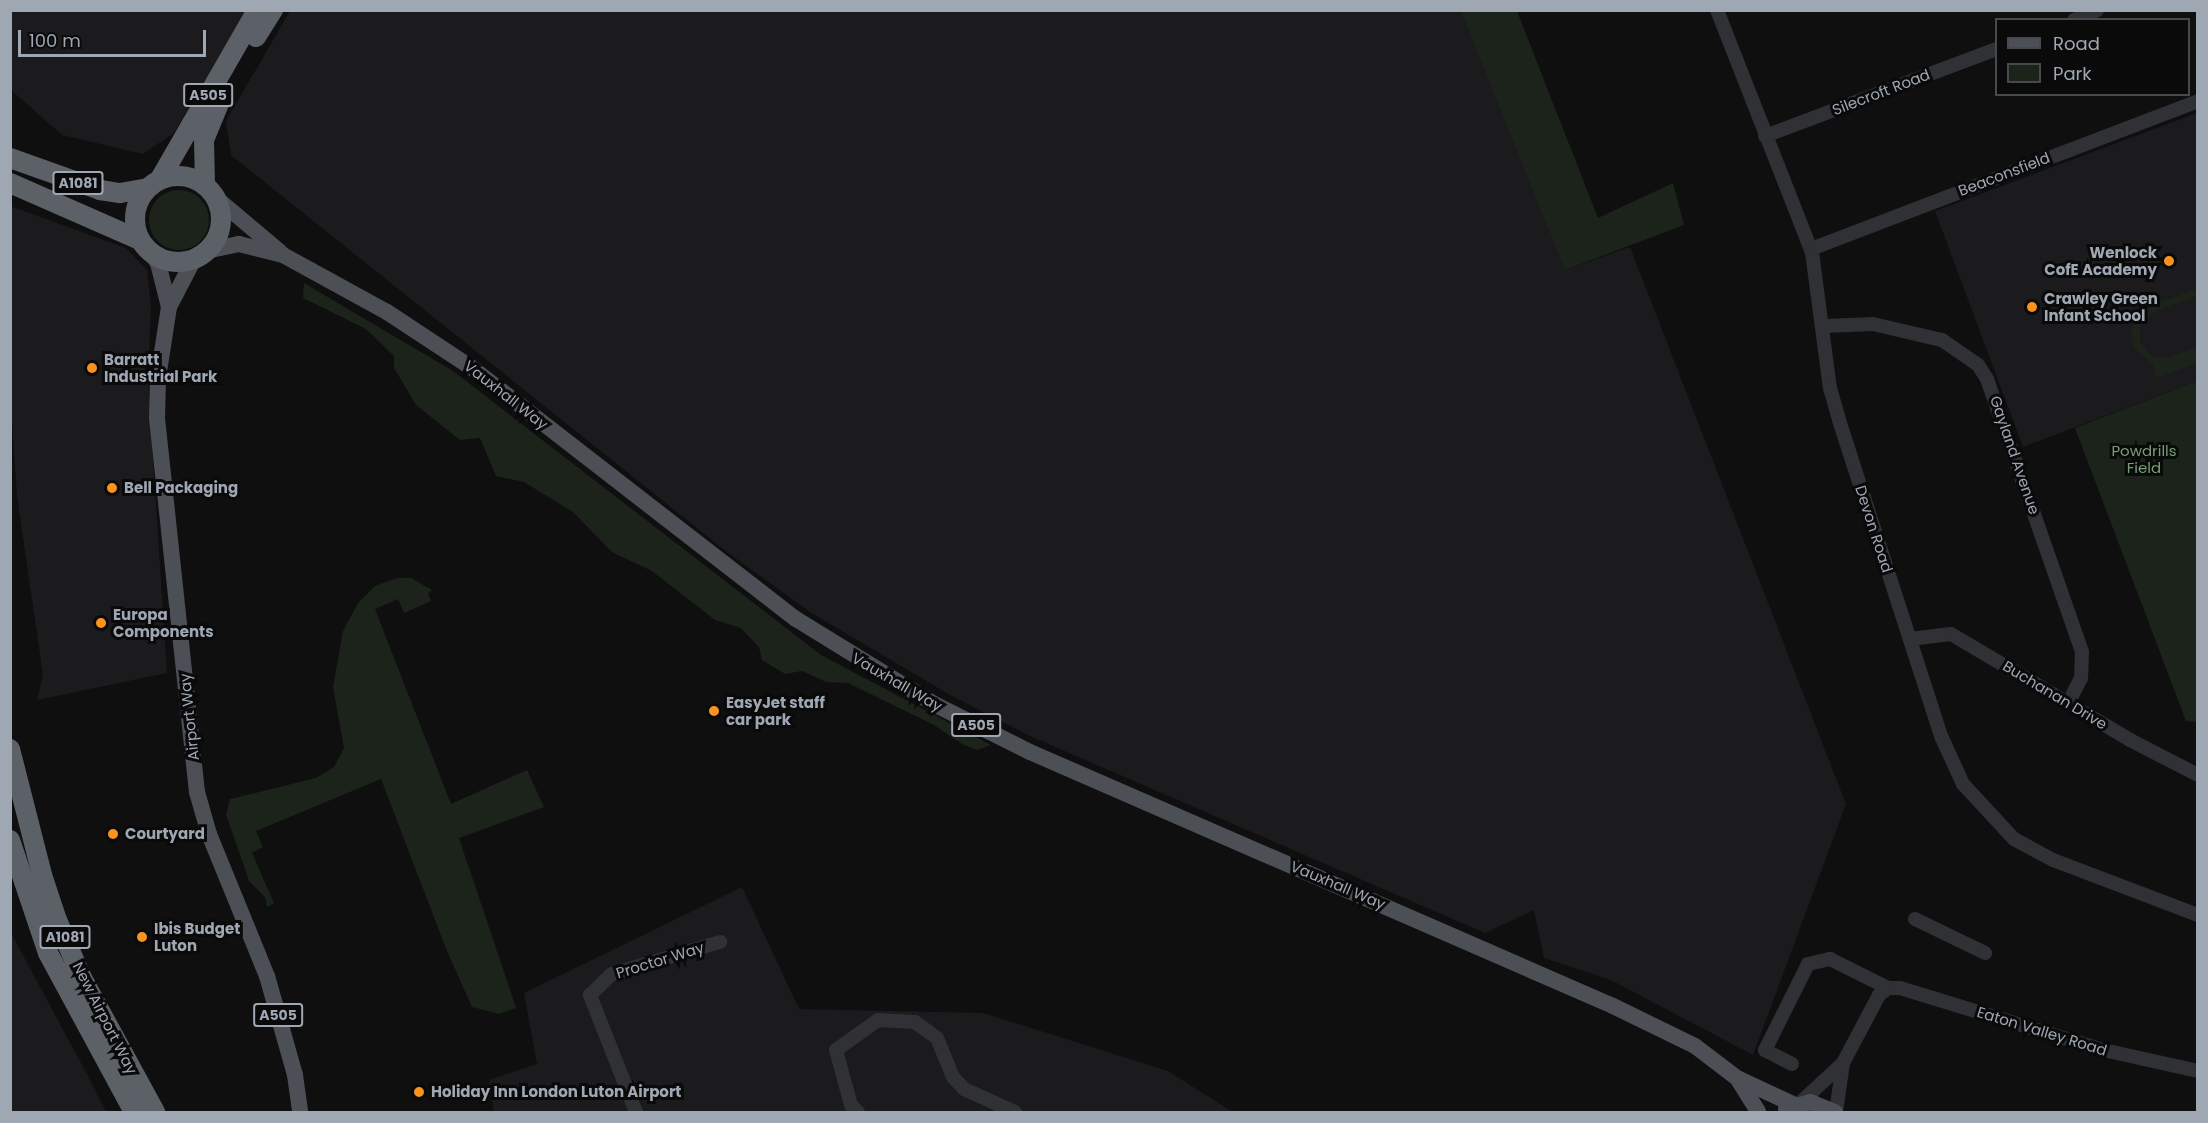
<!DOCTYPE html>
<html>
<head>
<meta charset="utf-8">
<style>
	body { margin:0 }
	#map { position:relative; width:2208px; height:1123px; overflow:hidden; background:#0f0f10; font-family:Poppins,sans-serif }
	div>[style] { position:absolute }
	.built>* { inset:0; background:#1b1b1d }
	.green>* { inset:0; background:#1b231b }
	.round { border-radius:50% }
	.minor>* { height:14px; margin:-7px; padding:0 7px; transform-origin:7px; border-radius:7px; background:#303135 }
	.major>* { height:16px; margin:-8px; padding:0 8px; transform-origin:8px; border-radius:8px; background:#4c4f55 }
	.highway>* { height:20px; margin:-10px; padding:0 10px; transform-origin:10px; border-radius:10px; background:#5c6067 }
	.highway>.ring { margin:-10px; padding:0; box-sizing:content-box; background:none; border:20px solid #5c6067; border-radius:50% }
	.dots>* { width:16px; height:16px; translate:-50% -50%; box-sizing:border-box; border:3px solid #0a0a0b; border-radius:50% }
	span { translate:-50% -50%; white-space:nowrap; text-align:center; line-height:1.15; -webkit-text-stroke:6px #0a0a0b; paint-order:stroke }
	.shield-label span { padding:2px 4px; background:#0a0a0b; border:2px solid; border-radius:4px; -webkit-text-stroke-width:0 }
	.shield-label { font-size:14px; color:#9fa7b2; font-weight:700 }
	.street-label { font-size:15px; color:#9fa7b2 }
	.poi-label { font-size:15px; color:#9fa7b2; font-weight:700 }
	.right { translate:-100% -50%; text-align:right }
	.left { translate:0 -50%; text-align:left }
	.park-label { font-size:15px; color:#789e75 }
	.frame { position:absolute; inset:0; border:12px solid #9fa7b2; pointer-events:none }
	.legend { position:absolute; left:1995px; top:18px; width:195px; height:78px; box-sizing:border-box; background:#0a0a0b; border:2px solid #46494e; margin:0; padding:8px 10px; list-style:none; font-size:18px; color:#9fa7b2 }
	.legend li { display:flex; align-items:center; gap:12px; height:30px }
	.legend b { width:30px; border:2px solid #46494e }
	.scale { position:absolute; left:18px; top:30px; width:188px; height:27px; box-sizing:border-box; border:3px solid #9fa7b2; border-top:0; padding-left:8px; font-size:18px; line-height:21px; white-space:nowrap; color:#9fa7b2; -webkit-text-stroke:4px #0a0a0b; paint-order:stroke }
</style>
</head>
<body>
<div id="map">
	<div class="built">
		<div style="clip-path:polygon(11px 11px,246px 11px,174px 133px,143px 154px,62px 135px,11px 90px)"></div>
		<div style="clip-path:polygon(290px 11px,1466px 11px,1565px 270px,1630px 247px,1846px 804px,1753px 1055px,1611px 980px,1544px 958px,1534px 910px,1485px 933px,1030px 736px,950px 695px,810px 612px,727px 552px,231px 155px,226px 121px)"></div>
		<div style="clip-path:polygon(2197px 113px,2197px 381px,2023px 447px,1935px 211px)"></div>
		<div style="clip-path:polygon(10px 206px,126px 248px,147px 270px,151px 307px,148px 381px,167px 673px,37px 700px,43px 675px,17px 496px,11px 404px)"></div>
		<div style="clip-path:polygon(742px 887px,799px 1009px,983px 1013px,1168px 1071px,1233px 1112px,494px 1112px,489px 1080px,537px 1064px,524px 993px)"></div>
		<div style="clip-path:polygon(10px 931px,88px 1076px,106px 1112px,11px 1112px)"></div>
	</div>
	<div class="green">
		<div style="clip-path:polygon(1461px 11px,1517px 11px,1598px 218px,1673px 183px,1684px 225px,1565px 270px)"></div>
		<div class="round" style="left:149px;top:190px;width:60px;height:60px"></div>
		<div style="clip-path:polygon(304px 283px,453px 371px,821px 655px,991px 745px,977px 750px,962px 744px,934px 725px,848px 683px,826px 682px,802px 671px,785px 674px,762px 660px,759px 647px,741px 628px,715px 620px,652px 571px,612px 552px,573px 512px,524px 482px,496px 476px,480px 438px,460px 440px,416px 405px,394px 368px,394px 356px,366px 329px,303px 298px)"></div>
		<div style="clip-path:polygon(2197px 289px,2197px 296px,2153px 312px,2140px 325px,2140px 342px,2151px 356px,2166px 358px,2197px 347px,2197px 363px,2157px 378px,2153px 365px,2134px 348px,2131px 334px,2135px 318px,2149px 306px)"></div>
		<div style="clip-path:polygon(2197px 381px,2198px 722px,2197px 722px,2186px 721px,2075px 428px)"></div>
		<div style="clip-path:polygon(397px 578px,411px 578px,432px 590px,428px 594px,431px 601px,404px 613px,398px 599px,375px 609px,451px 804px,527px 770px,544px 807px,459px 838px,516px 1008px,499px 1014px,472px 1007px,447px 951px,381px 779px,256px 831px,263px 847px,252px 853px,274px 903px,267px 907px,265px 897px,249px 881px,226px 814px,230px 799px,316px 778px,334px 767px,344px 748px,333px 687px,343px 631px,358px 603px,375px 586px)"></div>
	</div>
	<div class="minor">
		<div style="left:1717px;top:10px;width:260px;rotate:68.6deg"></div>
		<div style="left:1812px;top:252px;width:137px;rotate:82.5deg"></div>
		<div style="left:1830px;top:388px;width:33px;rotate:74deg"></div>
		<div style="left:1839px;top:420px;width:334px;rotate:72.1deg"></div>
		<div style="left:1942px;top:738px;width:51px;rotate:65.5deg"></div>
		<div style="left:1963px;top:784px;width:75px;rotate:47.2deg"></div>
		<div style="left:2014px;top:839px;width:44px;rotate:28.3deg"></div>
		<div style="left:2053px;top:860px;width:155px;rotate:20.8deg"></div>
		<div style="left:2074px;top:20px;width:25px;rotate:-23deg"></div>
		<div style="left:1765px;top:136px;width:247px;rotate:-20.6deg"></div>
		<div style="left:1811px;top:249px;width:414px;rotate:-20.9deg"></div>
		<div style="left:1824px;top:326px;width:49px;rotate:-2.3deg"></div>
		<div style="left:1873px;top:324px;width:71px;rotate:13.1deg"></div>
		<div style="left:1942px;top:340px;width:44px;rotate:34.8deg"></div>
		<div style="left:1978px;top:365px;width:17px;rotate:57deg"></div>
		<div style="left:1987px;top:379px;width:289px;rotate:70.8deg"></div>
		<div style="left:2082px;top:652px;width:26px;rotate:92deg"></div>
		<div style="left:2081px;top:678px;width:28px;rotate:117deg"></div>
		<div style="left:1910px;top:639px;width:41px;rotate:-7deg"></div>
		<div style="left:1951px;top:634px;width:208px;rotate:30.6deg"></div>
		<div style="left:2130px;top:740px;width:76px;rotate:27.2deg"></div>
		<div style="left:1915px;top:919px;width:78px;rotate:25.9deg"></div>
		<div style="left:1792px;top:1064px;width:30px;rotate:-153deg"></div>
		<div style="left:1765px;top:1050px;width:96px;rotate:-63.4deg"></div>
		<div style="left:1808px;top:964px;width:23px;rotate:-13deg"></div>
		<div style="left:1830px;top:959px;width:65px;rotate:26.6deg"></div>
		<div style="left:1888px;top:988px;width:12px"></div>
		<div style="left:1900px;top:988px;width:208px;rotate:17deg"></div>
		<div style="left:2099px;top:1049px;width:101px;rotate:12.5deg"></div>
		<div style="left:1800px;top:1103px;width:59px;rotate:-42.9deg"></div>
		<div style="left:1843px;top:1063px;width:77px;rotate:-62.1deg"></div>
		<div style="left:1879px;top:995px;width:11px;rotate:-38deg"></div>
		<div style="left:636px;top:1112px;width:126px;rotate:-111.5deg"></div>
		<div style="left:590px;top:995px;width:30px;rotate:-44deg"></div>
		<div style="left:612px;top:974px;width:113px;rotate:-16.5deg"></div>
		<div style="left:858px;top:1112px;width:10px;rotate:-135deg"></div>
		<div style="left:851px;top:1105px;width:57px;rotate:-105.3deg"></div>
		<div style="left:836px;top:1050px;width:52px;rotate:-35.5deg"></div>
		<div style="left:878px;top:1020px;width:37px;rotate:3deg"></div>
		<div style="left:915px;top:1022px;width:27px;rotate:36deg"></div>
		<div style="left:937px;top:1038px;width:42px;rotate:67.7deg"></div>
		<div style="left:953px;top:1077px;width:16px;rotate:47deg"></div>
		<div style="left:964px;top:1089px;width:56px;rotate:24.3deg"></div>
		<div style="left:1836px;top:1112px;width:49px;rotate:-81.9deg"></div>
	</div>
	<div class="major">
		<div style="left:215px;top:197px;width:85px;rotate:40.2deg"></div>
		<div style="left:206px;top:251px;width:34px;rotate:-12deg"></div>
		<div style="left:239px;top:244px;width:45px;rotate:14deg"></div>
		<div style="left:283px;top:255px;width:119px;rotate:28.7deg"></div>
		<div style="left:387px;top:312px;width:102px;rotate:33.4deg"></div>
		<div style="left:472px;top:368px;width:410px;rotate:37.8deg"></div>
		<div style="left:796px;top:619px;width:162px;rotate:31.6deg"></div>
		<div style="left:934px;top:704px;width:107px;rotate:26.6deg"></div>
		<div style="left:1030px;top:752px;width:636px;rotate:23.54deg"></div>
		<div style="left:1613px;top:1006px;width:91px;rotate:26deg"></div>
		<div style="left:1695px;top:1046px;width:53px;rotate:37.3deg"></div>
		<div style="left:1737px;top:1078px;width:64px;rotate:25deg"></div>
		<div style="left:150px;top:252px;width:14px;rotate:54deg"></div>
		<div style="left:158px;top:263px;width:45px;rotate:76deg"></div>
		<div style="left:194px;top:259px;width:54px;rotate:117.5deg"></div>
		<div style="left:169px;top:307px;width:72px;rotate:98.8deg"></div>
		<div style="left:158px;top:378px;width:40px;rotate:91.4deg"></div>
		<div style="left:157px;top:418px;width:376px;rotate:83.9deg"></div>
		<div style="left:197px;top:792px;width:44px;rotate:74.1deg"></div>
		<div style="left:209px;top:834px;width:153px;rotate:67.8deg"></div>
		<div style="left:267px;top:976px;width:103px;rotate:74.2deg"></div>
		<div style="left:295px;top:1075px;width:37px;rotate:82deg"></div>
		<div style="left:1739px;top:1081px;width:36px;rotate:58deg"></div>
		<div style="left:1786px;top:1109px;width:25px;rotate:-16deg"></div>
		<div style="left:1810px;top:1102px;width:27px;rotate:22deg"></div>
	</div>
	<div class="highway">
		<div style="left:256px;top:37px;width:32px;rotate:-58deg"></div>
		<div style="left:10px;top:158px;width:96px;rotate:19.6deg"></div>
		<div style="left:100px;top:190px;width:20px;rotate:9deg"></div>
		<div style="left:120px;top:193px;width:27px;rotate:-10deg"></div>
		<div class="ring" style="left:135px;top:176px;width:66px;height:66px"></div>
		<div style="left:160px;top:179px;width:195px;rotate:-60.1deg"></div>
		<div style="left:10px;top:183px;width:142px;rotate:23.7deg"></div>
		<div style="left:205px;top:185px;width:45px;rotate:-91.3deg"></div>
		<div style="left:204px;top:140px;width:50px;rotate:-67.6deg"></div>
		<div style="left:10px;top:749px;width:130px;rotate:75.7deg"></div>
		<div style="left:42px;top:875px;width:47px;rotate:71.6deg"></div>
		<div style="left:57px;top:920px;width:63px;rotate:66.7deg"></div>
		<div style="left:82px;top:978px;width:153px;rotate:61.4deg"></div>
		<div style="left:10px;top:840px;width:119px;rotate:71.4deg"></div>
		<div style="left:48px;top:953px;width:181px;rotate:61.6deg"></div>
	</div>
	<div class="dots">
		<div style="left:2169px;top:261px;background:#f9931e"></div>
		<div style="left:2032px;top:307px;background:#f9931e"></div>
		<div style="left:92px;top:368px;background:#f9931e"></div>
		<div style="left:112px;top:488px;background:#f9931e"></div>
		<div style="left:101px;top:623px;background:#f9931e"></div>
		<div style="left:714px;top:711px;background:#f9931e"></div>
		<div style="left:113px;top:834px;background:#f9931e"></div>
		<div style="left:142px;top:937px;background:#f9931e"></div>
		<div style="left:419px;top:1092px;background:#f9931e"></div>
	</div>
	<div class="shield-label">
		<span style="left:208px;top:95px">A505</span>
		<span style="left:78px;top:183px">A1081</span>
		<span style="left:976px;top:725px">A505</span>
		<span style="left:65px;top:937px">A1081</span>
		<span style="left:278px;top:1015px">A505</span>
	</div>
	<div class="street-label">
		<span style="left:1881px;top:92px;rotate:-21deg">Silecroft Road</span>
		<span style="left:2004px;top:174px;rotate:-21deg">Beaconsfield</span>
		<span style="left:506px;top:395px;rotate:38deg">Vauxhall Way</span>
		<span style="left:2015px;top:455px;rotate:71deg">Gayland Avenue</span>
		<span style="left:1874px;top:529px;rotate:72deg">Devon Road</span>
		<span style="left:897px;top:682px;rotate:30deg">Vauxhall Way</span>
		<span style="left:2055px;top:695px;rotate:31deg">Buchanan Drive</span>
		<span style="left:189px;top:717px;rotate:-96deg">Airport Way</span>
		<span style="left:1338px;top:885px;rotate:23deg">Vauxhall Way</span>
		<span style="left:660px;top:960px;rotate:-17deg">Proctor Way</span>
		<span style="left:105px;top:1018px;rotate:63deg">New Airport Way</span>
		<span style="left:2042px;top:1031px;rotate:17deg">Eaton Valley Road</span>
	</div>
	<div class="poi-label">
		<span class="right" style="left:2157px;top:261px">Wenlock<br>CofE Academy</span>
		<span class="left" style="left:2044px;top:307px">Crawley Green<br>Infant School</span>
		<span class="left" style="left:104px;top:368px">Barratt<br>Industrial Park</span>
		<span class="left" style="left:124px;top:488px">Bell Packaging</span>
		<span class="left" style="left:113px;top:623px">Europa<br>Components</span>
		<span class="left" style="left:726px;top:711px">EasyJet staff<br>car park</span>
		<span class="left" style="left:125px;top:834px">Courtyard</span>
		<span class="left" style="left:154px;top:937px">Ibis Budget<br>Luton</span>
		<span class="left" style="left:431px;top:1092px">Holiday Inn London Luton Airport</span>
	</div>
	<div class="park-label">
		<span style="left:2144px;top:459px">Powdrills<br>Field</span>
	</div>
	<div class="frame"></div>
	<ul class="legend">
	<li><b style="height:8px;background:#4c4f55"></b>Road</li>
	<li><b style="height:16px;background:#1b231b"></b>Park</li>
	</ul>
	<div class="scale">100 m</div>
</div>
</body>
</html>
